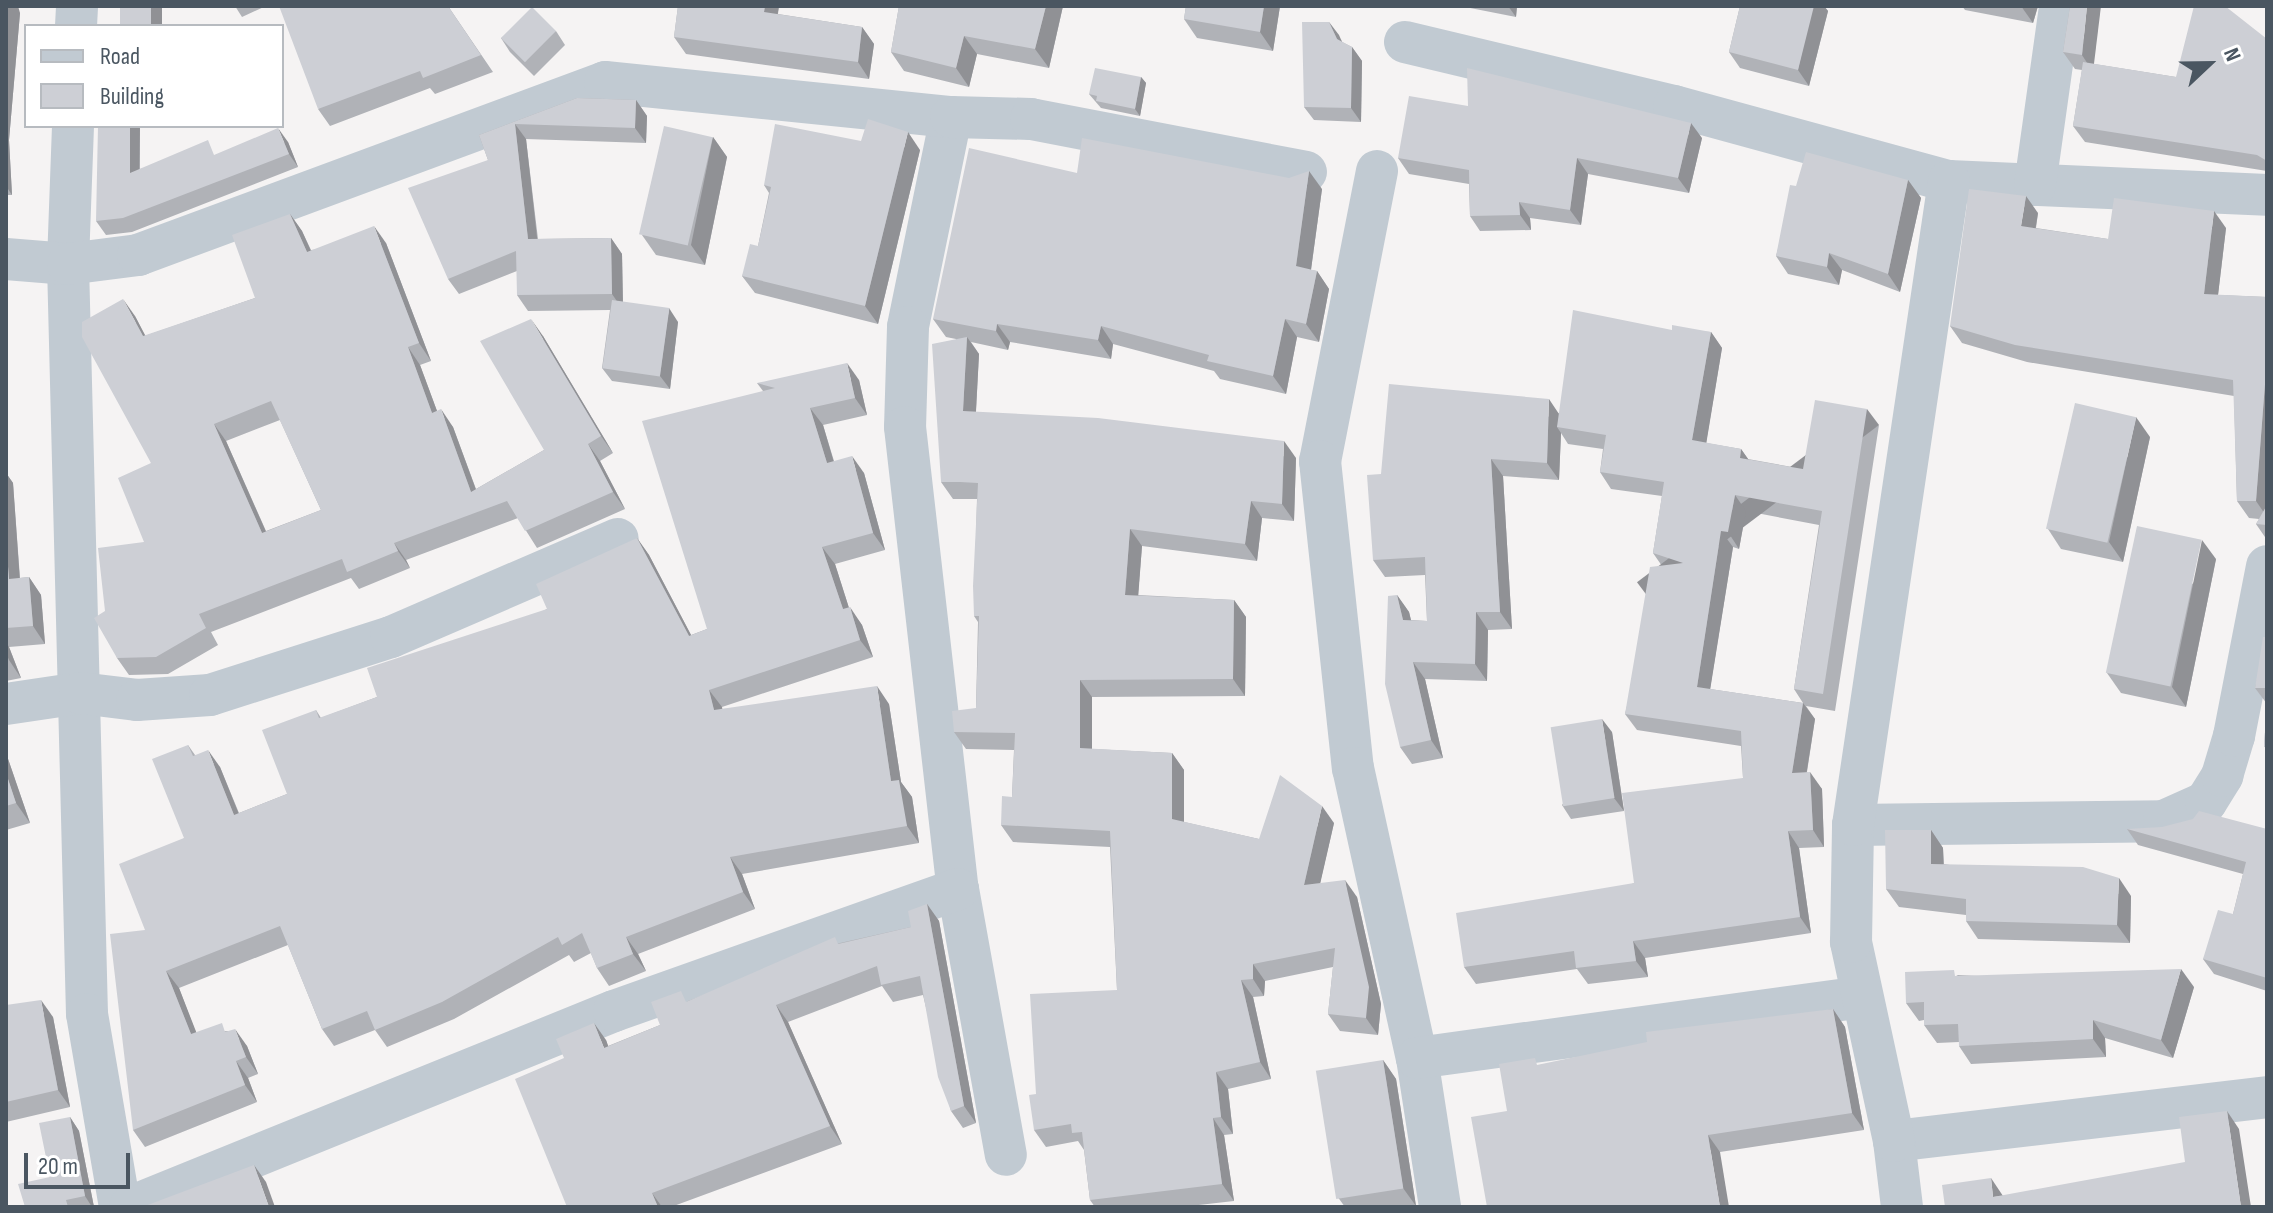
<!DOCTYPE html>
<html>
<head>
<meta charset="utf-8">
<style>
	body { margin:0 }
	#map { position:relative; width:2273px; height:1213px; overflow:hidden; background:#f5f3f3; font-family:"Sofia Sans Condensed",sans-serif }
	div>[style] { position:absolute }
	.minor>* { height:42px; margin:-21px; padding:0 21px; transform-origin:21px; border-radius:21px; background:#c1cad2 }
	.wall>* { inset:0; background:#b0b2b7 }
	.shaded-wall>* { inset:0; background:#909195; transform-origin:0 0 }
	.building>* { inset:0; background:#cdcfd5; transform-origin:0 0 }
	span { translate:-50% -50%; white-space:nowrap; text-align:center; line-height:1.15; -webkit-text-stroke:7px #fff; paint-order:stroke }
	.frame { position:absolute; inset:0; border:8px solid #4a5661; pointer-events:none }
	.legend { position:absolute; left:24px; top:24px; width:260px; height:104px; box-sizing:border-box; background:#fff; border:2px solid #b7bbc0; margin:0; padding:10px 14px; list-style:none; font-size:24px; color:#4a5661 }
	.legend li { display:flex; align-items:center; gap:16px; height:40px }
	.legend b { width:40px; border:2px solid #b7bbc0 }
	.north { position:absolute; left:2169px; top:24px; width:80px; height:80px; -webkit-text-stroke:6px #fff; paint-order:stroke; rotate:68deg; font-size:22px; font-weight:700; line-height:32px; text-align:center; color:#4a5661 }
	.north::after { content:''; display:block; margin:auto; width:28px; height:36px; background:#4a5661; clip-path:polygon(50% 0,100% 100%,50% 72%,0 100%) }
	.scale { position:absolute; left:24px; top:1153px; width:106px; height:36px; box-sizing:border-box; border:4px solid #4a5661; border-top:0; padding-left:10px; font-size:24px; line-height:28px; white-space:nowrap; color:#4a5661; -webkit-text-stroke:6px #fff; paint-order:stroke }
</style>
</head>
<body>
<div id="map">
	<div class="minor">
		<div style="left:76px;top:26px;width:20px;rotate:-87deg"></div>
		<div style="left:1405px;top:42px;width:277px;rotate:13.4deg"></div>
		<div style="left:1674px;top:106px;width:285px;rotate:15.3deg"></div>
		<div style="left:1949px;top:181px;width:318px;rotate:2.5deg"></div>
		<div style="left:951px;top:117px;width:214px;rotate:101.6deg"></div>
		<div style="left:908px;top:327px;width:100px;rotate:91.7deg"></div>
		<div style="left:905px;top:427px;width:465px;rotate:83.5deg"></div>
		<div style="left:958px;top:889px;width:270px;rotate:79.8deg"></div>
		<div style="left:73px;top:126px;width:138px;rotate:92.1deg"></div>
		<div style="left:68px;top:264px;width:750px;rotate:88.55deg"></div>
		<div style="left:87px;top:1014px;width:196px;rotate:80.3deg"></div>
		<div style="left:1377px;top:171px;width:296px;rotate:101.1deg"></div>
		<div style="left:1320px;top:461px;width:309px;rotate:83.9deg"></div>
		<div style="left:1353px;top:768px;width:297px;rotate:77.6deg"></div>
		<div style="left:1417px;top:1058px;width:151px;rotate:81.2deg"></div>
		<div style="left:2035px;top:185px;width:181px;rotate:-82deg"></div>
		<div style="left:6px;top:259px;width:62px;rotate:4.6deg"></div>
		<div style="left:68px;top:264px;width:71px;rotate:-7.3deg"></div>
		<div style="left:138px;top:255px;width:498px;rotate:-20.3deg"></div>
		<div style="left:605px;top:82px;width:348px;rotate:5.8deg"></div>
		<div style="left:951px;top:117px;width:80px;rotate:1.4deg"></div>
		<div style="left:1031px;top:119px;width:280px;rotate:10.9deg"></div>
		<div style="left:6px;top:704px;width:75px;rotate:-8.5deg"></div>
		<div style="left:80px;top:693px;width:57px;rotate:7deg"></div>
		<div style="left:137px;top:700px;width:73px;rotate:-3.9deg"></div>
		<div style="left:210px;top:695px;width:190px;rotate:-17.8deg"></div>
		<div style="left:391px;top:637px;width:247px;rotate:-23.4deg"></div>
		<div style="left:1853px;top:825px;width:311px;rotate:-0.7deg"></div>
		<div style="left:2164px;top:821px;width:46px;rotate:-24.3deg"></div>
		<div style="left:2206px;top:802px;width:31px;rotate:-58deg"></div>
		<div style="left:2222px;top:776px;width:42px;rotate:-73.3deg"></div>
		<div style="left:2234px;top:736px;width:173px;rotate:-79deg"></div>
		<div style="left:1417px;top:1058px;width:447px;rotate:-7.8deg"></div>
		<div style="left:1894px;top:1141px;width:376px;rotate:-6.7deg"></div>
		<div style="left:130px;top:1207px;width:522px;rotate:-22.05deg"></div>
		<div style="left:614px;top:1011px;width:365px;rotate:-19.5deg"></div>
		<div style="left:1902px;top:1207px;width:66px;rotate:-96.9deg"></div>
		<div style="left:1894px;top:1141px;width:204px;rotate:-102.2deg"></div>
		<div style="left:1851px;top:942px;width:117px;rotate:-89deg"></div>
		<div style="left:1853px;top:825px;width:651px;rotate:-81.52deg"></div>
	</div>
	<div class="wall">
		<div style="clip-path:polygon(6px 6px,20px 13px,9px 140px,12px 195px,6px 195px)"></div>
		<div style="clip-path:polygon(235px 6px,266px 6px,242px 17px)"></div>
		<div style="clip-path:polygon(448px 6px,493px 72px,435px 94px,430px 88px,330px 126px,318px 109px)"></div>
		<div style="clip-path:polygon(678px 6px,779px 6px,778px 14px,862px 27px,874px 44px,869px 79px,686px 54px,674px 37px)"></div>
		<div style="clip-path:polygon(899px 6px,1063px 6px,1049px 68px,977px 54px,969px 87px,904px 71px,891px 52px)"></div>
		<div style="clip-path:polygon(1186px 6px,1280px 6px,1273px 51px,1197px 38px,1184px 19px)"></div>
		<div style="clip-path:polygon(1460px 6px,1517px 6px,1516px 17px)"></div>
		<div style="clip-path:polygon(1740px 6px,1824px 6px,1828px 11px,1809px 86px,1740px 68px,1729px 52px)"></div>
		<div style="clip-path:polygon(1962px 6px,2038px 6px,2033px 23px,1965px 10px)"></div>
		<div style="clip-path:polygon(2070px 6px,2094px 64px,2176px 77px,2267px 39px,2267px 171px,2085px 142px,2073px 126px,2082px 70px,2075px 69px,2063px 52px)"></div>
		<div style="clip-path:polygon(1329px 22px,1342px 42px,1352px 47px,1362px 61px,1361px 122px,1314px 120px,1304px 107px)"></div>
		<div style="clip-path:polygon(556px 31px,565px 45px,534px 76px,510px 52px,501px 38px)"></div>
		<div style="clip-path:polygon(1141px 77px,1146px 83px,1140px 116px,1101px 108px,1089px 94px)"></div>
		<div style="clip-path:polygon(577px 98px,636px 100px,647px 116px,646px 143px,526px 139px,538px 239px,611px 238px,622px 254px,623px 302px,678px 322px,670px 389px,612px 381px,602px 368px,610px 310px,528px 311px,517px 295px,517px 271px,459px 294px,448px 279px,488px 160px,479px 135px)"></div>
		<div style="clip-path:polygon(1468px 106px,1702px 138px,1689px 193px,1588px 174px,1581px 225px,1530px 218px,1531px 230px,1480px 231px,1470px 216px,1469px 184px,1409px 174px,1398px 158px)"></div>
		<div style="clip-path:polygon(140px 126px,140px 169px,288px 142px,298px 167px,132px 232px,106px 235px,96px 221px)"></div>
		<div style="clip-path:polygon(713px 137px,727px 157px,705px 265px,656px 255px,642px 235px)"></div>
		<div style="clip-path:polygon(861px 141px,920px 150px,878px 324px,755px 293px,742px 276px,758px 246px,769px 193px,764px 185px)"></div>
		<div style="clip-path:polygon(1077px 173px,1322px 189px,1311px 270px,1317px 271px,1329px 289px,1319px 342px,1297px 337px,1286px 394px,1220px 379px,1214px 371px,1113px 344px,1111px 359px,1010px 342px,1008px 350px,971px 342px,979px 354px,976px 412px,1296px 458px,1294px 521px,1262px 518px,1257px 561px,1142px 546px,1138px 595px,1234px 600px,1246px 617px,1245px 696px,1092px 697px,1092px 749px,1172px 753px,1184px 770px,1184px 822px,1259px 839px,1334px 823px,1320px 883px,1357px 897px,1381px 1004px,1378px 1035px,1340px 1031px,1328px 1014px,1333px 967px,1265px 981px,1264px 996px,1253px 997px,1271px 1079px,1228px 1089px,1233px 1134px,1224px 1135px,1234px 1201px,1181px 1207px,1095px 1207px,1090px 1200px,1084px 1150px,1078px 1141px,1046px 1147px,1034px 1130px,1036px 1094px,1117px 990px,1110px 847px,1013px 842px,1001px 825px,1012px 797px,1014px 750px,966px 749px,954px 732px,976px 708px,978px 622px,974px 616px,977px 499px,953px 499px,941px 482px,956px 339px,946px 337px,933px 319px)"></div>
		<div style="clip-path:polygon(1908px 180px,1921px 198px,1900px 292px,1842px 270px,1839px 285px,1788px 274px,1776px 256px,1796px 186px)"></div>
		<div style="clip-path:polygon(2038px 213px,2036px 228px,2108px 239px,2226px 228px,2218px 295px,2267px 297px,2267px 540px,2256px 524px,2259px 519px,2249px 518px,2237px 501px,2234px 396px,2027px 362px,1962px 343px,1950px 326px)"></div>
		<div style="clip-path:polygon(evenodd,290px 214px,302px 231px,311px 250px,386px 243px,431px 361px,420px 365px,437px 411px,453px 427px,476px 489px,544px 450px,543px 336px,613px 453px,600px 461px,625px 509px,537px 548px,518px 518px,406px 560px,410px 568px,359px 589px,351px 578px,211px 632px,218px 645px,168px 674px,129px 675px,117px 658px,105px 611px,144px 542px,151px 463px,135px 316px,145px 336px,255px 298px,290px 214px,280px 420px,321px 510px,266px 531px,226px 441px,280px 420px)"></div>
		<div style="clip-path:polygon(evenodd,1672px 330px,1711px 332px,1722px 348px,1706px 443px,1741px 449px,1748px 459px,1803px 469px,1879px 425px,1835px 711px,1806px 706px,1815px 719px,1807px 772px,1822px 789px,1824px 847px,1799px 848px,1811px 933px,1645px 958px,1648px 977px,1588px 984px,1577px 969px,1476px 984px,1464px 967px,1634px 883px,1743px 778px,1741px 746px,1637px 730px,1625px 714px,1662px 566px,1653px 553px,1662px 496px,1611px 489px,1600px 472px,1603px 449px,1568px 444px,1561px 433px,1559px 480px,1503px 476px,1512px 629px,1488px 630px,1487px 681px,1425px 679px,1443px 758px,1412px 764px,1400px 747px,1397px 595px,1409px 612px,1411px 620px,1427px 621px,1425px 575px,1385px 577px,1373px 560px,1381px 474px,1559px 413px,1672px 330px,1746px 511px,1819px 525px,1794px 689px,1803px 703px,1710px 689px,1733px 547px,1739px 549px,1746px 511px)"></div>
		<div style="clip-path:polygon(859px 380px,867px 415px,823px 425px,834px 461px,864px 473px,885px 550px,835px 564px,849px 608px,862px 625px,873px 657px,722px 707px,722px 709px,889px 704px,901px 782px,912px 797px,919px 843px,742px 874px,755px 909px,638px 954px,646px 971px,609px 986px,597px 968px,591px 953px,574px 962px,569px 955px,454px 1019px,387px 1047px,375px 1030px,334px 1046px,322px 1029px,288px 945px,179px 988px,196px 1033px,228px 1031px,247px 1046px,258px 1074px,248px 1078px,257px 1102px,145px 1147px,133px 1130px,145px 930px,184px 838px,188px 745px,195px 755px,220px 767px,239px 813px,287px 794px,316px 710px,321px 718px,377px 697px,547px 609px,637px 538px,649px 555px,691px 635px,707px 629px,763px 391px,757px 383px)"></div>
		<div style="clip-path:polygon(2150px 437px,2123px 562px,2061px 549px,2048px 529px)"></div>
		<div style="clip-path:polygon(6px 473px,13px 483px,20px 578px,29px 577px,41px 595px,45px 644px,9px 647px,21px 678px,6px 681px)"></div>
		<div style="clip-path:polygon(2216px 559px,2186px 707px,2121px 693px,2107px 673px)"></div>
		<div style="clip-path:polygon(2267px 637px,2267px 750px,2264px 746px,2267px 704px,2255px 688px)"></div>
		<div style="clip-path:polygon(1612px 732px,1624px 811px,1571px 819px,1562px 805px)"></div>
		<div style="clip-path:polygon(6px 753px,30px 823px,6px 830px)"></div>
		<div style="clip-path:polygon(2127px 829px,2267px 829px,2267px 991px,2214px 974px,2203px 959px,2233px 914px,2243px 874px,2138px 845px)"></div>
		<div style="clip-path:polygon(1931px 830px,1943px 848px,1944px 864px,2131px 896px,2130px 943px,1978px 939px,1966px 921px,1966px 915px,1899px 907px,1886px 889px)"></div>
		<div style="clip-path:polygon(927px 904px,939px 921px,976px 1123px,963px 1128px,951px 1111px,923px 995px,893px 1002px,882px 986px,788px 1022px,842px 1144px,671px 1207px,567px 1207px,606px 1040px,608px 1046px,660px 1025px,688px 1001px,840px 943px,911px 927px)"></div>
		<div style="clip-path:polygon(1958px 975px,2194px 987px,2173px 1058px,2105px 1038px,2106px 1057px,1971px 1064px,1959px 1046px,1959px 1042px,1937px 1043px,1924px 1025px,1924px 1020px,1919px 1021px,1906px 1003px)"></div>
		<div style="clip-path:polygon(6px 1005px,53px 1017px,70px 1107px,6px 1122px)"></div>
		<div style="clip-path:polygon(1833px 1009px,1845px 1027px,1864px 1130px,1720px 1152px,1507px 1111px,1540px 1065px)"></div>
		<div style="clip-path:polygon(1383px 1060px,1396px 1079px,1416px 1206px,1345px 1207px,1337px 1196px)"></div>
		<div style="clip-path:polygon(70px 1117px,79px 1131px,94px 1207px,25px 1207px,50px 1177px)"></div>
	</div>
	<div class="shaded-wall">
		<div style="clip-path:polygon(8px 6px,18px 6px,20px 13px,9px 140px,12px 195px,6px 186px,6px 29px)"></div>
		<div style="left:151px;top:6px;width:11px;height:20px"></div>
		<div style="clip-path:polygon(765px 6px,779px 6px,775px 29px,764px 12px)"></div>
		<div style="clip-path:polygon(1046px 6px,1063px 6px,1049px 68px,1035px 49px)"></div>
		<div style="clip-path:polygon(1264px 6px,1280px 6px,1273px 51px,1260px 32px)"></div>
		<div style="clip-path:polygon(1508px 6px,1517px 6px,1516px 17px)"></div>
		<div style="clip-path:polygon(1812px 6px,1824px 6px,1828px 11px,1809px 86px,1798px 70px)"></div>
		<div style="clip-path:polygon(2021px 6px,2038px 6px,2033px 23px)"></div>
		<div style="clip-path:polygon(2087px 6px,2101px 6px,2093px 72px,2082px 55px)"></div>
		<div style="clip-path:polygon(1329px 22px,1339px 35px,1347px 53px,1337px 39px)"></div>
		<div style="clip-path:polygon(862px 27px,874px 44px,869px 79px,858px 62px)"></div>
		<div style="clip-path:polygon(964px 36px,977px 54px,969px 87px,956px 68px)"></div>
		<div style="clip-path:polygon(1352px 47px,1362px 61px,1361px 122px,1351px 108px)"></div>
		<div style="clip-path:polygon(1141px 77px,1146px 83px,1140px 116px,1135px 109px)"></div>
		<div style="clip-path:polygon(636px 100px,647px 116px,646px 143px,635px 128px)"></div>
		<div style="clip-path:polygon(1691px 123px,1702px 138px,1689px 193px,1678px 178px)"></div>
		<div style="clip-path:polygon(515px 124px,526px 139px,539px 255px,528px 239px)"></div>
		<div style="clip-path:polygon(130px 126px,140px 126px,139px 186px,130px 173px)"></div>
		<div style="clip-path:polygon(278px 128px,288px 142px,298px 167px,289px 154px)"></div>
		<div style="clip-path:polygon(908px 132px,920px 150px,878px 324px,865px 306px)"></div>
		<div style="clip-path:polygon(713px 137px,727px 157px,705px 265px,691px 245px)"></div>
		<div style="clip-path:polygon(1577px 158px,1588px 174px,1581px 225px,1570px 210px)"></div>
		<div style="clip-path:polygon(1309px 171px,1322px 189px,1309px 284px,1296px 266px)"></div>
		<div style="clip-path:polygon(1908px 180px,1921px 198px,1900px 292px,1888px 274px)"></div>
		<div style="clip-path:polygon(2026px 196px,2038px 213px,2033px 244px,2021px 226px)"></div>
		<div style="clip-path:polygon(1519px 202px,1530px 218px,1531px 230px,1520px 215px)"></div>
		<div style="clip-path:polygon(2214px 211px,2226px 228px,2216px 312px,2204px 294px)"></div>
		<div style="clip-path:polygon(290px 214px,302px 231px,319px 269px,307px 252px)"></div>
		<div style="clip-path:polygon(374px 226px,386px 243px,431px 361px,419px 343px)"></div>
		<div style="clip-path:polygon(611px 238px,622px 254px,623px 310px,612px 294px)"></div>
		<div style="clip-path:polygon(1829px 253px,1842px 270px,1839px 285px,1827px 267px)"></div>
		<div style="clip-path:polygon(1317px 271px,1329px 289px,1319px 342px,1306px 324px)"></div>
		<div style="clip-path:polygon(123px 299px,135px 316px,155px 354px,143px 336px)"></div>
		<div style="clip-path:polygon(669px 308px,678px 322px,670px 389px,660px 376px)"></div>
		<div style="clip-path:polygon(531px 319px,543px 336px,613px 453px,601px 436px)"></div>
		<div style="clip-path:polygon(1285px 319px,1297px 337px,1286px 394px,1273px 376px)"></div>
		<div style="clip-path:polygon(997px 324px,1010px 342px,1008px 350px,996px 331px)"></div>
		<div style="clip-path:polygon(1101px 326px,1113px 344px,1111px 359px,1098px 340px)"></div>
		<div style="clip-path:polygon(1711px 332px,1722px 348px,1704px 457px,1692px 440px)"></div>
		<div style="clip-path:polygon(967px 337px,979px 354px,975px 428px,963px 411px)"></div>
		<div style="clip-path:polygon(408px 347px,420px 365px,444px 430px,432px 413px)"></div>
		<div style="clip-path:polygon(847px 363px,859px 380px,867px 415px,855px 398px)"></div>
		<div style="clip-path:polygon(2266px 371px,2267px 373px,2267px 517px,2256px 501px)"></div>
		<div style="clip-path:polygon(1549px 399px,1561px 417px,1557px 427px,1561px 433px,1559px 480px,1547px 463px)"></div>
		<div style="clip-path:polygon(810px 408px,823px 425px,839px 480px,827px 463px)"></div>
		<div style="clip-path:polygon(441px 409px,453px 427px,483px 509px,471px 492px)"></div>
		<div style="left:1867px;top:409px;width:20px;height:288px;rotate:53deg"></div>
		<div style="clip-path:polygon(2136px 417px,2150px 437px,2123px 562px,2109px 542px)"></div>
		<div style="clip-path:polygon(214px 424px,226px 441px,274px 550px,262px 533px)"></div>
		<div style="clip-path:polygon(1284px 441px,1296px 458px,1294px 521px,1282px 504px)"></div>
		<div style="clip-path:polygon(588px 444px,600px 461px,625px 509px,613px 492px)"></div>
		<div style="clip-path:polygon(1741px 449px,1753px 466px,1740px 458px)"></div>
		<div style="clip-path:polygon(852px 456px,864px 473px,885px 550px,873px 533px)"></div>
		<div style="clip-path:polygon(1491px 459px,1503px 476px,1512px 629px,1500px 612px)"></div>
		<div style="clip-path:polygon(6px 473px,13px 483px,21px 596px,9px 579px,6px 542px)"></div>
		<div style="clip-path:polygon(1735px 495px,1746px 511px,1739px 549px,1728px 532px)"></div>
		<div style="clip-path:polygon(1251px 501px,1262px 518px,1257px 561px,1245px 544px)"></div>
		<div style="clip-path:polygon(1130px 529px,1142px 546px,1137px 612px,1125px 595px)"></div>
		<div style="clip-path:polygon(1721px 531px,1733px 547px,1708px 703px,1697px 687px)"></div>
		<div style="clip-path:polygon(637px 538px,649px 555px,701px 654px,689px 636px)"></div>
		<div style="clip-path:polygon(2202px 540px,2216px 559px,2186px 707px,2172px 687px)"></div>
		<div style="clip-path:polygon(394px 543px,406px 560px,410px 568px,398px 551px)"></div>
		<div style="clip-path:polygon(822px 547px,835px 564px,855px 627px,843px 609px)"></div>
		<div style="clip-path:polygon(29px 577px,41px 595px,45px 644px,33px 626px)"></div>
		<div style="clip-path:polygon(1397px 595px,1409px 612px,1415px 637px,1403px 620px)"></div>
		<div style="clip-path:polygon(1234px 600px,1246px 617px,1245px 696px,1233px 679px)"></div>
		<div style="clip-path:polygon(850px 607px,862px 625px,873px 657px,860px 640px)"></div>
		<div style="clip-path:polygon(1476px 612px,1488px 630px,1487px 681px,1475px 664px)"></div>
		<div style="clip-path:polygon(6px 642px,9px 647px,21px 678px,9px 660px,6px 653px)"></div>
		<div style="clip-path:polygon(1413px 662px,1425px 679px,1443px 758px,1431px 740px)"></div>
		<div style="clip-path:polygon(1080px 680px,1092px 697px,1092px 765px,1080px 748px)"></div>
		<div style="clip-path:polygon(877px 686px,889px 704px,901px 782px,912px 797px,919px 843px,907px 826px,891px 781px)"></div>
		<div style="clip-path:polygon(709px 690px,722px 707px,726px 728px,714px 710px)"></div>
		<div style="clip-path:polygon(1803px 703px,1815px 719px,1804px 789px,1792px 773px)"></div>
		<div style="clip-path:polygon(1602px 719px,1612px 732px,1624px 811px,1614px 798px)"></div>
		<div style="clip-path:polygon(208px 750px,220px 767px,246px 832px,234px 815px)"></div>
		<div style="clip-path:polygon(6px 753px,30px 823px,16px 803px,6px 773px)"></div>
		<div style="clip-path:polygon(1172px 753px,1184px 770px,1184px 836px,1172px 819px)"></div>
		<div style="clip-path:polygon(1810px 772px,1822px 789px,1824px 847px,1813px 830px)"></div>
		<div style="clip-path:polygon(1322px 806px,1334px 823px,1316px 902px,1304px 885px)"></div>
		<div style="clip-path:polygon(1931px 830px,1943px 848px,1944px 882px,1931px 864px)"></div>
		<div style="clip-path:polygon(1788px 831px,1799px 848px,1811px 933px,1800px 917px)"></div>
		<div style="clip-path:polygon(730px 857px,742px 874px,755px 909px,743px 892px)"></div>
		<div style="clip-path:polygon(2119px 878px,2131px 896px,2130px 943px,2117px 925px)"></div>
		<div style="clip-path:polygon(1345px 880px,1357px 897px,1381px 1004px,1378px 1035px,1366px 1018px)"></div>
		<div style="clip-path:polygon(927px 904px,939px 921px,976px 1123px,964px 1106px)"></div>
		<div style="clip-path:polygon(626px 937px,638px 954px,646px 971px,633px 954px)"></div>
		<div style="clip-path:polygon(1633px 941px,1645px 958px,1648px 977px,1636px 961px)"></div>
		<div style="clip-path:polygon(1253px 964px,1265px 981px,1264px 996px,1253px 979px)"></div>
		<div style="clip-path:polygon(2181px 969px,2194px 987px,2173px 1058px,2161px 1040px)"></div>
		<div style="clip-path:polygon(166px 971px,179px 988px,204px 1052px,191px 1034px)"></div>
		<div style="clip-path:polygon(1241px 980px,1253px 997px,1271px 1079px,1260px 1062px)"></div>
		<div style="clip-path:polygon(41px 1000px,53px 1017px,70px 1107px,58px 1090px)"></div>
		<div style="clip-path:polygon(776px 1005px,788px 1022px,842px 1144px,830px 1126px)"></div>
		<div style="clip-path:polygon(1833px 1009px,1845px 1027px,1864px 1130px,1852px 1113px)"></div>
		<div style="clip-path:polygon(2093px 1020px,2105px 1038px,2106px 1057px,2093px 1039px)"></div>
		<div style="clip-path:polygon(594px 1023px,606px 1040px,615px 1065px,604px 1048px)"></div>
		<div style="clip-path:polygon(235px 1029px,247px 1046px,258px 1074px,246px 1057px)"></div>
		<div style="clip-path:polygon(1383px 1060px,1396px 1079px,1416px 1206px,1403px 1188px)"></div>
		<div style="clip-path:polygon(236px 1061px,248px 1078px,257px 1102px,245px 1085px)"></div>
		<div style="clip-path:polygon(1216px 1072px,1228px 1089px,1233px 1134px,1221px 1117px)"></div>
		<div style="clip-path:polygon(2227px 1111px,2239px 1129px,2251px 1207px,2241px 1207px)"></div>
		<div style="clip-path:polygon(70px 1117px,79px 1131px,94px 1207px,92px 1207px,85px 1196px)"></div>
		<div style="clip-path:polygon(1213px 1118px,1224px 1135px,1234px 1201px,1222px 1184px)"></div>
		<div style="clip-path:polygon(1708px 1135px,1720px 1152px,1729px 1207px,1720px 1207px)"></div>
		<div style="clip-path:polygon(254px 1165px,266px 1182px,275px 1207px,269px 1207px)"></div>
		<div style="clip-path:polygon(1991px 1178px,2003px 1196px,1993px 1197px)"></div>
		<div style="clip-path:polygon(652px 1193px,662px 1207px,658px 1207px)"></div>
	</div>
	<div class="building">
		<div style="clip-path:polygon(6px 6px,8px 6px,6px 29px)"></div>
		<div style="left:120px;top:6px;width:31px;height:20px"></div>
		<div style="clip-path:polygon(279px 6px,448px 6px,481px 55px,423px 78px,420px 71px,318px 109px)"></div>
		<div style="clip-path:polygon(678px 6px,765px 6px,764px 12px,862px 27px,858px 62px,674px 37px)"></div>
		<div style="clip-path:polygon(899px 6px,1046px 6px,1035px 49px,964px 36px,956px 68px,891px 52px)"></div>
		<div style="clip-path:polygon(1186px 6px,1264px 6px,1260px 32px,1184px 19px)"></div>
		<div style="clip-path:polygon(1740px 6px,1814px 6px,1798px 70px,1729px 52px)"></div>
		<div style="clip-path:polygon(2070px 6px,2087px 6px,2082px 55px,2063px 52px)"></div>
		<div style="clip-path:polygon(2194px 6px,2225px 6px,2267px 39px,2267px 161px,2257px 155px,2073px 126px,2083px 62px,2176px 77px)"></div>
		<div style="left:532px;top:7px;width:34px;height:44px;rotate:45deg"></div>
		<div style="clip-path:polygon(1302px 22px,1329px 22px,1337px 39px,1352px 47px,1351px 108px,1304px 107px)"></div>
		<div style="clip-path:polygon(1095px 68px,1141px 77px,1135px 109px,1096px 101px,1097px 96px,1089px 94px)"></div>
		<div style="clip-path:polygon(1467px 68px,1691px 123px,1678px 178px,1577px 158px,1570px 210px,1519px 202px,1520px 215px,1470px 216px,1469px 170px,1398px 158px,1409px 96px,1468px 106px)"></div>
		<div style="clip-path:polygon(577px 98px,636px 100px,635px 128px,515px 124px,528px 239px,611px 238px,612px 294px,517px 295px,516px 251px,448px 279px,408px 188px,488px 160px,479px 135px)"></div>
		<div style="clip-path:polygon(868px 119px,908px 132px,865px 306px,742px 276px,750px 244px,758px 246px,771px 187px,764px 185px,775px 124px,861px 141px)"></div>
		<div style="clip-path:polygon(98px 126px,130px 126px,130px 173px,208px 140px,214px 155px,278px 128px,289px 154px,123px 218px,96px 221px)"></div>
		<div style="left:664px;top:126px;width:50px;height:111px;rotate:13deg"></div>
		<div style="clip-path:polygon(1082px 138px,1289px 178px,1309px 171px,1296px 266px,1317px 271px,1306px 324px,1285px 319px,1273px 376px,1207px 361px,1209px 355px,1101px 326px,1098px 340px,997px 324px,996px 331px,933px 319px,969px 148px,1077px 173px)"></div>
		<div style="clip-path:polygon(1806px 152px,1908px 180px,1888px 274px,1829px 253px,1827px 267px,1776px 256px,1790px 185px,1796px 186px)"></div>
		<div style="clip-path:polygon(1969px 189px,2026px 196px,2021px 226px,2108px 239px,2114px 198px,2214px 211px,2204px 294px,2267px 297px,2267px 371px,2266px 371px,2256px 501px,2237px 501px,2233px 380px,2015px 345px,1950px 326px)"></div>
		<div style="clip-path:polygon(evenodd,290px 214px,307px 252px,374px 226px,419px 343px,408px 347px,432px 413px,441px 409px,471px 492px,544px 450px,480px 341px,531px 319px,601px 436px,588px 444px,613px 492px,525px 531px,507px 501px,394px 543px,398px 551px,347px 572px,342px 559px,199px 614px,206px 628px,156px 657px,117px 658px,94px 618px,105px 611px,98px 548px,144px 542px,118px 478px,151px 463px,82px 337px,82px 322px,123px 299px,143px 336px,255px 298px,232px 235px,290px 214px,271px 401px,321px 510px,262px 533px,214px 424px,271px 401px)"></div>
		<div style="left:612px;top:300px;width:58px;height:69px;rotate:8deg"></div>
		<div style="clip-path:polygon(1573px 310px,1672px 330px,1672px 325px,1711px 332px,1692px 440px,1741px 449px,1740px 458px,1803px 469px,1815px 400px,1867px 409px,1823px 694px,1794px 689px,1822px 511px,1735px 495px,1728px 532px,1721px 531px,1697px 687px,1803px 703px,1792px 773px,1810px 772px,1813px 830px,1788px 831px,1800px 917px,1633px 941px,1636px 961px,1576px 968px,1574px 951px,1464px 967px,1456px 913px,1634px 883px,1622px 793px,1743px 778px,1741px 731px,1625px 714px,1650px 567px,1683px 563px,1653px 553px,1664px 482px,1600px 472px,1606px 435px,1557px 427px)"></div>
		<div style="clip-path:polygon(967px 337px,963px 411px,1098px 418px,1284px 441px,1282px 504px,1251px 501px,1245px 544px,1130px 529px,1125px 595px,1234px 600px,1233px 679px,1080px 680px,1080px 748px,1172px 753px,1172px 819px,1259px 839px,1280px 775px,1322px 806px,1304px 885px,1345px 880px,1369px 987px,1366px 1018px,1328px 1014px,1335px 948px,1253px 964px,1253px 979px,1241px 980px,1260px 1062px,1216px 1072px,1221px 1117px,1213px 1118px,1222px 1184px,1090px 1200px,1082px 1132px,1072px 1133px,1071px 1124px,1034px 1130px,1029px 1095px,1036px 1094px,1030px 994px,1117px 990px,1110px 831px,1001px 825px,1002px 796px,1012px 797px,1015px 733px,954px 732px,952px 711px,976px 708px,979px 616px,974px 616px,973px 586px,978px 483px,960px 482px,965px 452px,960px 482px,941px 482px,932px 344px)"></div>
		<div style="clip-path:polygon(847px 363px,855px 398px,810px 408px,827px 463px,852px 456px,873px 533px,822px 547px,843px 609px,850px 607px,860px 640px,709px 690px,714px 710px,877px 686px,891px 781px,899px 780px,907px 826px,730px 857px,743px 892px,626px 937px,633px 954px,597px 968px,582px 933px,562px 945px,558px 937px,442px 1002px,375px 1030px,367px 1011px,322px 1029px,280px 926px,166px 971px,191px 1034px,222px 1023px,225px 1032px,235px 1029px,246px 1057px,236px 1061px,245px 1085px,133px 1130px,110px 934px,145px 930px,119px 864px,184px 838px,152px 759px,188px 745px,193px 756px,208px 750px,234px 815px,287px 794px,262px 730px,316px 710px,319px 718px,377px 697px,367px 668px,547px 609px,536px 584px,637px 538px,689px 636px,707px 629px,642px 421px,775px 388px,757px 383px)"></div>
		<div style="clip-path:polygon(1389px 384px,1549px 399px,1547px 463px,1491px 459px,1500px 612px,1476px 612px,1475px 664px,1413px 662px,1431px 740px,1400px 747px,1385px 684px,1388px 596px,1397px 595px,1403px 620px,1427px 621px,1425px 557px,1373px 560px,1367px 475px,1381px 474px)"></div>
		<div style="left:2075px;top:403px;width:63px;height:129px;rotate:13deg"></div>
		<div style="clip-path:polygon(2267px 505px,2267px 525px,2256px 524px)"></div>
		<div style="left:2137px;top:526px;width:66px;height:150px;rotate:12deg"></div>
		<div style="clip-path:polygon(6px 542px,9px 579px,29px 577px,33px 626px,6px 628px)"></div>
		<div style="clip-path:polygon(2263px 637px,2267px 637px,2267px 688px,2255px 688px)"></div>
		<div style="clip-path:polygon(2267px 701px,2267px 746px,2264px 746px)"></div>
		<div style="left:1602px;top:719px;width:80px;height:52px;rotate:81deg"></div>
		<div style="clip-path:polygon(6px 773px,16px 803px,6px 806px)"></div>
		<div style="clip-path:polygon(2199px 811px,2267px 829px,2267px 978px,2203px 959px,2218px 910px,2233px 914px,2246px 862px,2127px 829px,2162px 827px,2193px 819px)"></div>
		<div style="clip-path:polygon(1885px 830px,1931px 830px,1931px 864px,2083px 867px,2119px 878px,2117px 925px,1966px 921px,1966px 899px,1886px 889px)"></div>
		<div style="clip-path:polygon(927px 904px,964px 1106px,951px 1111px,938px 1077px,920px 976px,881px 985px,877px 966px,776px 1005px,830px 1126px,652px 1193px,658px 1207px,567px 1207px,515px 1079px,564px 1058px,556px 1039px,594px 1023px,604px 1048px,660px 1025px,651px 1002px,681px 991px,686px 1002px,835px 937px,838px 944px,911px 927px,908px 911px)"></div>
		<div style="clip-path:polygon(2181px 969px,2161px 1040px,2093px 1020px,2093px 1039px,1959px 1046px,1958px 1024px,1924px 1025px,1924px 1002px,1906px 1003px,1905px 972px,1954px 970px,1955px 976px)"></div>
		<div style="clip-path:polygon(41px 1000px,58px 1090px,6px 1102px,6px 1005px)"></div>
		<div style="clip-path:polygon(1833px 1009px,1852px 1113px,1708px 1135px,1720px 1207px,1487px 1207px,1471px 1117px,1507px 1111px,1499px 1064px,1535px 1058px,1537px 1065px,1647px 1042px,1646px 1032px)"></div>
		<div style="left:1383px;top:1060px;width:130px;height:68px;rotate:81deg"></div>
		<div style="clip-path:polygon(2227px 1111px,2241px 1207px,1945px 1207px,1942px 1185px,1991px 1178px,1993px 1197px,2185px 1162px,2179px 1117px)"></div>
		<div style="clip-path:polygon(70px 1117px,85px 1196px,66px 1200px,68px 1207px,25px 1207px,18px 1184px,50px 1177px,39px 1123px)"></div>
		<div style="clip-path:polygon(254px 1165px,269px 1207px,145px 1207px,145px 1206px)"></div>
	</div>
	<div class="frame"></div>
	<ul class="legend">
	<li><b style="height:10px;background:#c1cad2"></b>Road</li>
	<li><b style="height:22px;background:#cdcfd5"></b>Building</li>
	</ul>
	<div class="north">N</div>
	<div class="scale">20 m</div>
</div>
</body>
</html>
